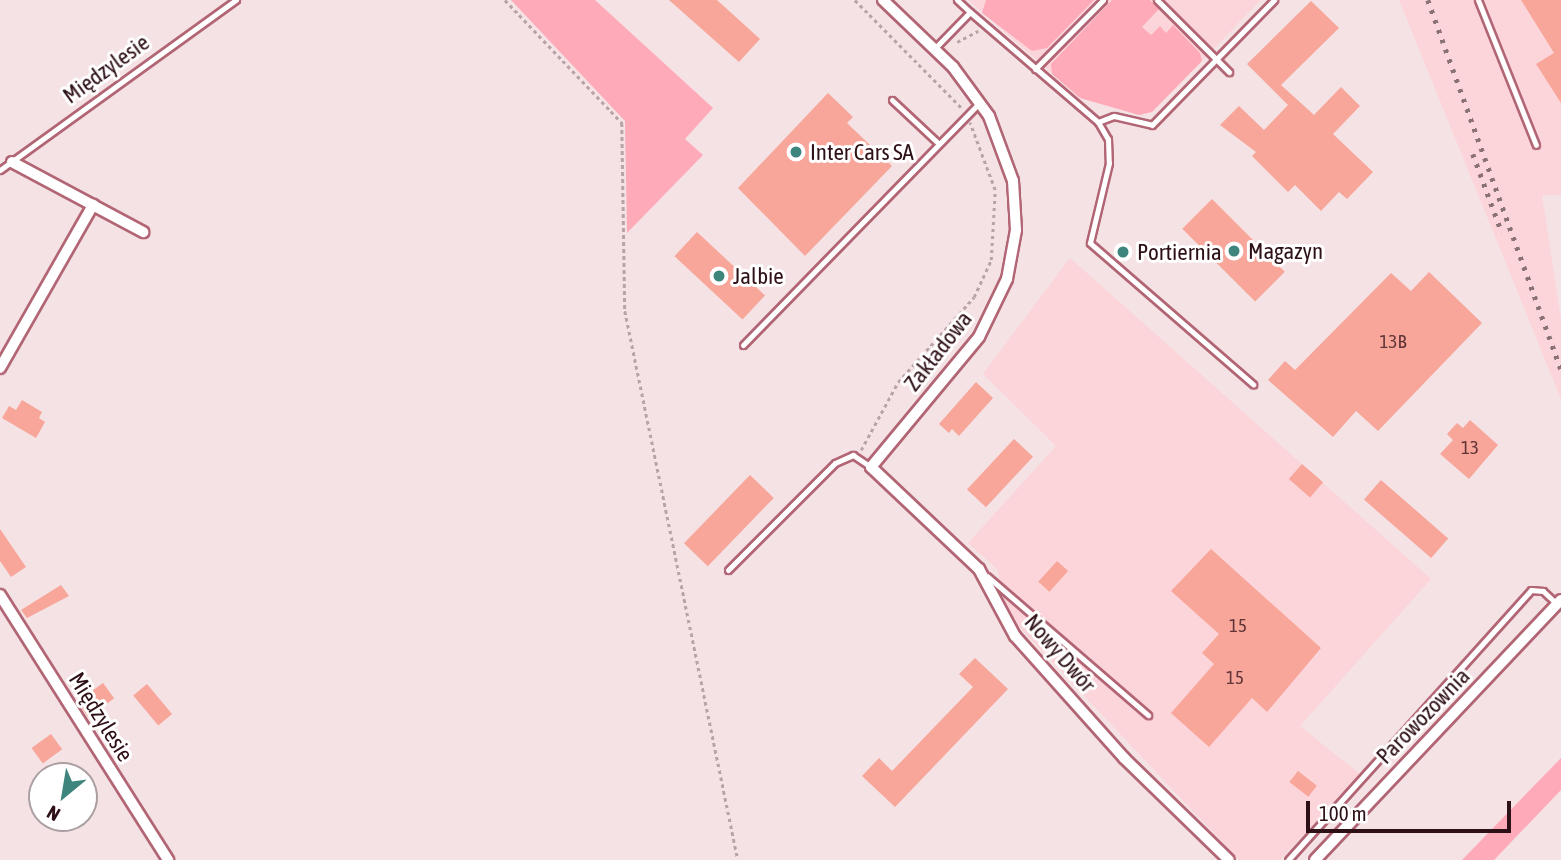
<!DOCTYPE html>
<html>
<head>
<meta charset="utf-8">
<style>
	body { margin:0 }
	#map { position:relative; width:1561px; height:860px; overflow:hidden; background:#f4e2e4; font-family:"Asap Condensed",sans-serif }
	div>[style] { position:absolute }
	.built>* { inset:0; background:#fcd5db }
	.green>* { inset:0; background:#ffaab9 }
	.building>* { inset:0; background:#f8a59a; transform-origin:0 0 }
	.path>* { height:2.5px; margin-top:-1.25px; transform-origin:0; background:repeating-linear-gradient(90deg,#b8a3a6 0 3.5px,transparent 0 7px) }
	.roads { filter:drop-shadow(2px 0 #b26574) drop-shadow(-2px 0 #b26574) drop-shadow(0 2px #b26574) drop-shadow(0 -2px #b26574) }
	.lane>* { height:5px; margin:-2.5px; padding:0 2.5px; transform-origin:2.5px; border-radius:2.5px; background:#fff }
	.street>* { height:10px; margin:-5px; padding:0 5px; transform-origin:5px; border-radius:5px; background:#fff }
	.rail>* { height:4.5px; margin-top:-2.25px; transform-origin:0; background:repeating-linear-gradient(90deg,#897175 0 3.5px,transparent 0 10.5px) }
	.dots>* { width:19px; height:19px; translate:-50% -50%; box-sizing:border-box; border:4px solid #fff; border-radius:50% }
	span { translate:-50% -50%; white-space:nowrap; text-align:center; line-height:1.15; -webkit-text-stroke:6px #fff; paint-order:stroke }
	.number-label { font-size:19px; color:#603538 }
	.number-label span { -webkit-text-stroke-width:0 }
	.street-label { font-size:23px; color:#2e1017 }
	.poi-label { font-size:23px; color:#2e1017 }
	.left { translate:0 -50%; text-align:left }
	.north { position:absolute; left:28px; top:762px; width:70px; height:70px; box-sizing:border-box; background:#fff; border:2px solid #ab9fa2; border-radius:50%; rotate:210deg; font-size:19px; font-weight:700; line-height:28px; text-align:center; color:#2e1017 }
	.north::after { content:''; display:block; margin:auto; width:24px; height:32px; background:#3e857e; clip-path:polygon(50% 0,100% 100%,50% 72%,0 100%) }
	.scale { position:absolute; left:1306px; top:801px; width:205px; height:32px; box-sizing:border-box; border:4px solid #2e1017; border-top:0; padding-left:9px; font-size:21px; line-height:24px; white-space:nowrap; color:#2e1017; -webkit-text-stroke:5px #fff; paint-order:stroke }
</style>
</head>
<body>
<div id="map">
	<div class="built">
		<div style="clip-path:polygon(968px 0,1261px 0,1152px 112px,1139px 115px,1080px 98px)"></div>
		<div style="clip-path:polygon(1399px 0,1561px 0,1561px 195px,1542px 195px,1561px 319px,1561px 399px)"></div>
		<div style="clip-path:polygon(1070px 258px,1431px 579px,1300px 726px,1360px 774px,1280px 860px,1239px 860px,1007px 614px,997px 569px,968px 543px,1056px 446px,983px 374px)"></div>
	</div>
	<div class="green">
		<div style="clip-path:polygon(511px 0,595px 0,713px 108px,685px 139px,703px 155px,627px 233px,625px 121px)"></div>
		<div style="clip-path:polygon(986px 0,1094px 0,1047px 48px,1032px 51px,982px 13px)"></div>
		<div style="clip-path:polygon(1112px 0,1150px 0,1159px 9px,1142px 27px,1151px 35px,1160px 26px,1166px 33px,1173px 25px,1200px 53px,1202px 61px,1152px 112px,1139px 115px,1080px 98px,1052px 74px,1051px 64px)"></div>
		<div style="clip-path:polygon(1561px 758px,1561px 790px,1494px 860px,1462px 860px)"></div>
	</div>
	<div class="building">
		<div style="clip-path:polygon(669px 0,717px 0,760px 39px,739px 62px)"></div>
		<div style="clip-path:polygon(1521px 0,1561px 0,1561px 103px,1536px 64px,1554px 53px)"></div>
		<div style="clip-path:polygon(1311px 1px,1339px 28px,1281px 85px,1314px 115px,1341px 87px,1360px 106px,1333px 134px,1373px 172px,1347px 199px,1339px 192px,1321px 211px,1295px 185px,1288px 192px,1252px 156px,1256px 152px,1220px 125px,1239px 106px,1264px 130px,1288px 105px,1247px 64px)"></div>
		<div style="clip-path:polygon(828px 93px,853px 117px,847px 123px,892px 166px,805px 256px,738px 188px)"></div>
		<div style="left:1212px;top:199px;width:103px;height:42px;rotate:45deg"></div>
		<div style="left:697px;top:232px;width:93px;height:33px;rotate:43deg"></div>
		<div style="clip-path:polygon(1429px 272px,1482px 323px,1378px 431px,1356px 411px,1333px 437px,1268px 380px,1285px 361px,1295px 370px,1391px 273px,1411px 291px)"></div>
		<div style="clip-path:polygon(976px 382px,993px 398px,959px 436px,952px 429px,949px 433px,939px 424px)"></div>
		<div style="clip-path:polygon(22px 400px,42px 412px,39px 418px,45px 422px,36px 438px,2px 418px,9px 406px,16px 410px)"></div>
		<div style="clip-path:polygon(1470px 420px,1498px 445px,1469px 479px,1440px 454px,1453px 440px,1447px 434px,1457px 423px,1463px 428px)"></div>
		<div style="left:1014px;top:439px;width:26px;height:69px;rotate:43deg"></div>
		<div style="left:1302px;top:464px;width:28px;height:20px;rotate:41deg"></div>
		<div style="left:750px;top:475px;width:33px;height:95px;rotate:44deg"></div>
		<div style="left:1381px;top:480px;width:89px;height:26px;rotate:41deg"></div>
		<div style="clip-path:polygon(0 529px,26px 567px,11px 577px,0 561px)"></div>
		<div style="clip-path:polygon(1211px 549px,1321px 648px,1267px 712px,1252px 698px,1209px 747px,1171px 713px,1214px 664px,1202px 653px,1219px 634px,1171px 591px)"></div>
		<div style="left:1057px;top:561px;width:15px;height:28px;rotate:42deg"></div>
		<div style="clip-path:polygon(61px 585px,69px 596px,27px 618px,21px 610px)"></div>
		<div style="clip-path:polygon(975px 658px,1008px 689px,895px 807px,862px 776px,879px 758px,892px 771px,973px 687px,959px 674px)"></div>
		<div style="left:103px;top:683px;width:19px;height:32px;rotate:54deg"></div>
		<div style="left:147px;top:684px;width:39px;height:18px;rotate:50deg"></div>
		<div style="left:51px;top:734px;width:19px;height:24px;rotate:54deg"></div>
		<div style="left:1298px;top:771px;width:24px;height:14px;rotate:38deg"></div>
	</div>
	<div class="path">
		<div style="left:505px;top:0;width:170px;rotate:46.4deg"></div>
		<div style="left:622px;top:123px;width:188px;rotate:89.1deg"></div>
		<div style="left:625px;top:311px;width:561px;rotate:78.37deg"></div>
		<div style="left:855px;top:0;width:152px;rotate:45.3deg"></div>
		<div style="left:957px;top:42px;width:24px;rotate:-28deg"></div>
		<div style="left:861px;top:450px;width:77px;rotate:-61.4deg"></div>
		<div style="left:898px;top:382px;width:114px;rotate:-48.2deg"></div>
		<div style="left:974px;top:297px;width:41px;rotate:-65.3deg"></div>
		<div style="left:991px;top:260px;width:70px;rotate:-86.7deg"></div>
		<div style="left:995px;top:190px;width:72px;rotate:-110.5deg"></div>
	</div>
	<div class="roads">
		<div class="lane">
			<div style="left:1157px;top:0;width:102px;rotate:45deg"></div>
			<div style="left:1478px;top:0;width:156px;rotate:68.2deg"></div>
			<div style="left:970px;top:12px;width:169px;rotate:40.7deg"></div>
			<div style="left:1098px;top:122px;width:20px;rotate:60deg"></div>
			<div style="left:1108px;top:139px;width:24px;rotate:88deg"></div>
			<div style="left:1109px;top:163px;width:82px;rotate:103.4deg"></div>
			<div style="left:1090px;top:243px;width:216px;rotate:40.9deg"></div>
			<div style="left:935px;top:48px;width:50px;rotate:-45.8deg"></div>
			<div style="left:970px;top:12px;width:18px;rotate:-137deg"></div>
			<div style="left:1035px;top:69px;width:97px;rotate:-45.4deg"></div>
			<div style="left:892px;top:100px;width:63px;rotate:43.1deg"></div>
			<div style="left:1098px;top:122px;width:17px;rotate:-21deg"></div>
			<div style="left:1114px;top:116px;width:39px;rotate:13deg"></div>
			<div style="left:1152px;top:125px;width:175px;rotate:-45.7deg"></div>
			<div style="left:0;top:170px;width:291px;rotate:-35.8deg"></div>
			<div style="left:743px;top:345px;width:339px;rotate:-45.7deg"></div>
			<div style="left:728px;top:570px;width:151px;rotate:-45deg"></div>
			<div style="left:835px;top:463px;width:20px;rotate:-24deg"></div>
			<div style="left:853px;top:455px;width:22px;rotate:34deg"></div>
			<div style="left:987px;top:576px;width:213px;rotate:40.8deg"></div>
			<div style="left:1288px;top:860px;width:363px;rotate:-48deg"></div>
			<div style="left:1531px;top:590px;width:12px;rotate:5deg"></div>
			<div style="left:1543px;top:591px;width:19px;rotate:43deg"></div>
		</div>
		<div class="street">
			<div style="left:883px;top:0;width:97px;rotate:43.7deg"></div>
			<div style="left:953px;top:67px;width:61px;rotate:53.7deg"></div>
			<div style="left:989px;top:116px;width:69px;rotate:69.7deg"></div>
			<div style="left:1013px;top:181px;width:49px;rotate:86.5deg"></div>
			<div style="left:1016px;top:230px;width:50px;rotate:100.4deg"></div>
			<div style="left:1007px;top:279px;width:64px;rotate:115.8deg"></div>
			<div style="left:979px;top:337px;width:169px;rotate:129.7deg"></div>
			<div style="left:871px;top:467px;width:149px;rotate:43.4deg"></div>
			<div style="left:979px;top:569px;width:76px;rotate:61.8deg"></div>
			<div style="left:1015px;top:636px;width:164px;rotate:48.2deg"></div>
			<div style="left:1124px;top:758px;width:146px;rotate:44.2deg"></div>
			<div style="left:12px;top:162px;width:149px;rotate:28.1deg"></div>
			<div style="left:0;top:368px;width:188px;rotate:-60.3deg"></div>
			<div style="left:0;top:595px;width:314px;rotate:57.6deg"></div>
			<div style="left:1315px;top:860px;width:358px;rotate:-46.6deg"></div>
		</div>
	</div>
	<div class="rail">
		<div style="left:1428px;top:0;width:392px;rotate:70.2deg"></div>
		<div style="left:1473px;top:154px;width:84px;rotate:69.8deg"></div>
	</div>
	<div class="dots">
		<div style="left:796px;top:152px;background:#3e857e"></div>
		<div style="left:1234px;top:251px;background:#3e857e"></div>
		<div style="left:1123px;top:252px;background:#3e857e"></div>
		<div style="left:719px;top:276px;background:#3e857e"></div>
	</div>
	<div class="number-label">
		<span style="left:1393px;top:342px">13B</span>
		<span style="left:1470px;top:448px">13</span>
		<span style="left:1238px;top:626px">15</span>
		<span style="left:1235px;top:678px">15</span>
	</div>
	<div class="street-label">
		<span style="left:106px;top:69px;rotate:-36deg">Międzylesie</span>
		<span style="left:938px;top:351px;rotate:-52deg">Zakładowa</span>
		<span style="left:1060px;top:653px;rotate:49deg">Nowy Dwór</span>
		<span style="left:1423px;top:716px;rotate:-46deg">Parowozownia</span>
		<span style="left:101px;top:717px;rotate:58deg">Międzylesie</span>
	</div>
	<div class="poi-label">
		<span class="left" style="left:810px;top:152px">Inter Cars SA</span>
		<span class="left" style="left:1248px;top:251px">Magazyn</span>
		<span class="left" style="left:1137px;top:252px">Portiernia</span>
		<span class="left" style="left:733px;top:276px">Jalbie</span>
	</div>
	<div class="north">N</div>
	<div class="scale">100 m</div>
</div>
</body>
</html>
